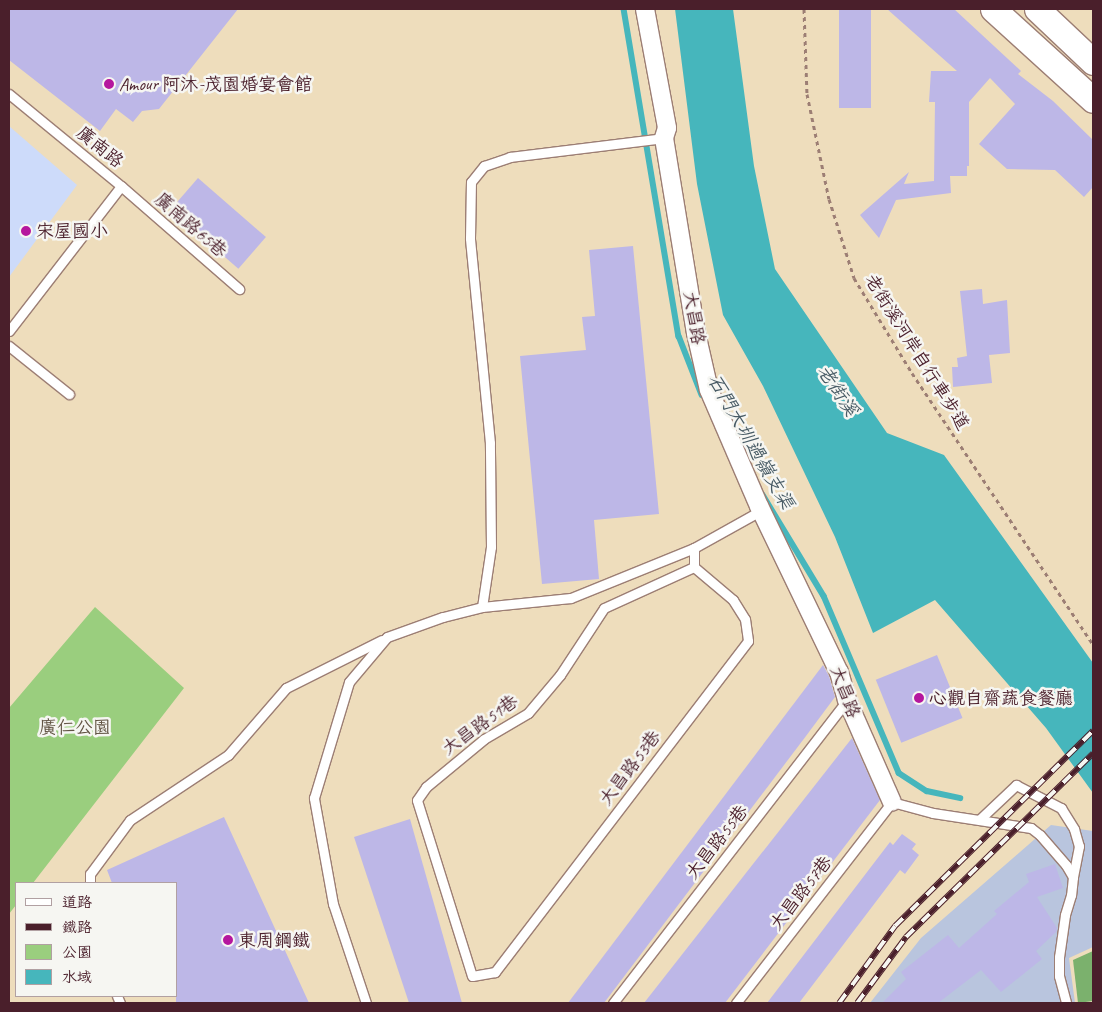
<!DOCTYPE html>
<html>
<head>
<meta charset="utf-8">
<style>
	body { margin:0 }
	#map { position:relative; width:1102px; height:1012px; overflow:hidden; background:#eeddbc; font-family:Caveat,"LXGW WenKai TC",sans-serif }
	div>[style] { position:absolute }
	.built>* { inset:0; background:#cddbfa }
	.industrial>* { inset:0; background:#b9c5de }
	.green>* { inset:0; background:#9ace7e }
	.forest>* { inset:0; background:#7bb16d }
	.water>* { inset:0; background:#46b6bc }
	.stream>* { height:5.5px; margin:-2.75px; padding:0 2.75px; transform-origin:2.75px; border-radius:2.75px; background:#46b6bc }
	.building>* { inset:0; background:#bdb7e7; transform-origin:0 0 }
	.path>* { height:3px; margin-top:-1.5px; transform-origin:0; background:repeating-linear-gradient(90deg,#9c7e74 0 4px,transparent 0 8px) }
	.roads { filter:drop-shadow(1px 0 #9c7e74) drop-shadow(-1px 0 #9c7e74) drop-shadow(0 1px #9c7e74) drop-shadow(0 -1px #9c7e74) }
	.lane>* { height:9px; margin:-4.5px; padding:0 4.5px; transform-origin:4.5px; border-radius:4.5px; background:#fff }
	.street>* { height:18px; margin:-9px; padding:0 9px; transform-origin:9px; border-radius:9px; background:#fff }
	.secondary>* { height:25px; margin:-12.5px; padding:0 12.5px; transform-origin:12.5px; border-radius:12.5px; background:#fff }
	.rail>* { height:5.5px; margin-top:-2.75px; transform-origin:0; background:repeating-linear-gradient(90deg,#f6f6f2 0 11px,#4a1f2b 0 22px); box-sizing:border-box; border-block:1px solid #4a1f2b }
	.dots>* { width:14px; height:14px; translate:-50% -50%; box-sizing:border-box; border:2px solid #f6f6f2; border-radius:50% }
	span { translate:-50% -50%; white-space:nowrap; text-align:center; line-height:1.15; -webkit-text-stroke:5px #f6f6f2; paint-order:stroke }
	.poi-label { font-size:18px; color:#4a1f2b }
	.left { translate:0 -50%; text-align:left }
	.street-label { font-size:18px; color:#4a1f2b }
	.park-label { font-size:18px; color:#625444 }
	.water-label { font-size:19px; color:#485b65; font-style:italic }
	.frame { position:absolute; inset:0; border:10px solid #4a1f2b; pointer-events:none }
	.legend { position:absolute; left:15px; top:882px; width:162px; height:115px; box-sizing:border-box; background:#f6f6f2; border:1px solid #b1a0a2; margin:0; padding:6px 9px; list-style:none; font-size:15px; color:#4a1f2b }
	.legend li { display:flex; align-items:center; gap:10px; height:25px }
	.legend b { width:25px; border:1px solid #b1a0a2 }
</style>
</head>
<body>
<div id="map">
	<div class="built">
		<div style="clip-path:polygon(9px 126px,77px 185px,9px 277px)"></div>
	</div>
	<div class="industrial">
		<div style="clip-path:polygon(1051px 825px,1093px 831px,1093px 947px,1069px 958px,1075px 1003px,870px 1003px,921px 938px)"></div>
	</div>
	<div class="green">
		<div style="clip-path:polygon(95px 607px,184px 688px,33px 883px,16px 883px,16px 905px,9px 914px,9px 708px)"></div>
	</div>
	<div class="forest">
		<div style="clip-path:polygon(1093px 951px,1093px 1001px,1078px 1003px,1073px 960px)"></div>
	</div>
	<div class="water">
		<div style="clip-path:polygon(675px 9px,733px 9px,754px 166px,775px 269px,887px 433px,944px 455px,1093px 663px,1093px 793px,1046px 728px,935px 600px,873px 633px,835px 537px,763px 386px,723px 315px,697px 184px)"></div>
	</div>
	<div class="stream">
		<div style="left:624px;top:9px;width:332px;rotate:80.5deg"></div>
		<div style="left:679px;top:336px;width:63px;rotate:68.7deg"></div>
		<div style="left:763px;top:495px;width:118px;rotate:58.9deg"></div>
		<div style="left:824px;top:596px;width:192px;rotate:67deg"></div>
		<div style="left:899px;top:773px;width:33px;rotate:33deg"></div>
		<div style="left:927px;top:791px;width:34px;rotate:12deg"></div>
	</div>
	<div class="building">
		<div style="clip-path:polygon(9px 9px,238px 9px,159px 109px,142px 111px,133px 122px,116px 109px,100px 131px,9px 60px)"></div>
		<div style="left:839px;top:9px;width:32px;height:99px"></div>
		<div style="clip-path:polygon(887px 9px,954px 9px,1021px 71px,1018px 74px,1053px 101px,1093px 140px,1093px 187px,1084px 197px,1055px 170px,1007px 169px,979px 144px,1015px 104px,990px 78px,969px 102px,969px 166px,967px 166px,967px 176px,950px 176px,951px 193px,896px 200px,879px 238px,860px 215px,909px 172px,904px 184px,934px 181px,935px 102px,929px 102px,931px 71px,957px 71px)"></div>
		<div style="left:198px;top:178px;width:90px;height:42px;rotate:41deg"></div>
		<div style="clip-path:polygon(633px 246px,659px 514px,594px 520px,599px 579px,542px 584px,520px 356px,586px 350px,582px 317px,595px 316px,589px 250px)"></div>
		<div style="clip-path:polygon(982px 289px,983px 304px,1007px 300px,1010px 353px,989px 355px,992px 383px,953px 387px,952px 367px,958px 367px,957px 358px,967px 356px,960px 291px)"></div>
		<div style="left:937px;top:655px;width:68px;height:66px;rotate:68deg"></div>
		<div style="clip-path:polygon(823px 665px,829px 676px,835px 697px,806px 736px,604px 1003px,568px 1003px)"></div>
		<div style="clip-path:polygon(852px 738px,880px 800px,725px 1003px,644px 1003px)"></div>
		<div style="clip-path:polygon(224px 817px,309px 1003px,176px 1003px,176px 883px,112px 883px,107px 870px)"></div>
		<div style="clip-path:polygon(410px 819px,462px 1003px,409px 1003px,354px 837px)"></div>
		<div style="clip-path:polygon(902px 834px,916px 844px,912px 849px,919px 855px,905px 874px,900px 870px,799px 1003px,767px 1003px,890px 842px,893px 845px)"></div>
		<div style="clip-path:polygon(1055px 864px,1063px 888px,1037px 897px,1057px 928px,1056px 932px,1036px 951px,1042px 959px,1001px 992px,981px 970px,938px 1003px,882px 1003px,906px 979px,901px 972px,948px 935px,959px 948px,997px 914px,994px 911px,1029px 882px,1026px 874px)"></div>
	</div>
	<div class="path">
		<div style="left:804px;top:9px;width:85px;rotate:88deg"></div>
		<div style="left:807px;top:94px;width:107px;rotate:78.2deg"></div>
		<div style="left:829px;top:199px;width:83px;rotate:72.4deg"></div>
		<div style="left:854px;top:278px;width:111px;rotate:58.6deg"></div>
		<div style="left:912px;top:373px;width:326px;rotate:56.3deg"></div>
	</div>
	<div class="roads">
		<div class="lane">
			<div style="left:9px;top:94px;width:145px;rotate:39.4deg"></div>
			<div style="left:121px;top:186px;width:157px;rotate:41.1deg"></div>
			<div style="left:9px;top:331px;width:183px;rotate:-52.3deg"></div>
			<div style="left:9px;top:346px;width:77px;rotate:38.7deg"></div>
			<div style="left:694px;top:567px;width:51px;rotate:40.2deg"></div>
			<div style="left:733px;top:600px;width:22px;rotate:58deg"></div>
			<div style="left:745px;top:619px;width:22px;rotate:82deg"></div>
			<div style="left:748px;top:641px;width:417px;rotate:127.4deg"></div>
			<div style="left:495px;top:972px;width:23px;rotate:170deg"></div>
			<div style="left:472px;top:976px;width:184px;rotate:-107.4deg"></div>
			<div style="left:417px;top:800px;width:16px;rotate:-55deg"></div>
			<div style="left:426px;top:787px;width:75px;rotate:-39.6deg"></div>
			<div style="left:484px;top:739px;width:51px;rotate:-30.6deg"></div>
			<div style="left:528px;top:713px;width:50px;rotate:-49.9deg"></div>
			<div style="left:560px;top:675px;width:80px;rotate:-56.7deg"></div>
			<div style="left:604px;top:608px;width:99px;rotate:-24.5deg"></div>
			<div style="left:694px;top:567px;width:19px;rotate:-90deg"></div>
			<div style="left:694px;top:548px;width:78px;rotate:-29.2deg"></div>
			<div style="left:482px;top:607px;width:61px;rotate:-81.5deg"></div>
			<div style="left:491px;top:547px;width:104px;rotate:-90.6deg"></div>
			<div style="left:490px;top:443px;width:206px;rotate:-95.6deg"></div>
			<div style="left:470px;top:238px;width:56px;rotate:-89deg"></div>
			<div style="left:471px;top:182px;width:21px;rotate:-51deg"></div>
			<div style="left:484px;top:166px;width:28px;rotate:-19deg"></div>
			<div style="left:510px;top:157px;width:155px;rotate:-7deg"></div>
			<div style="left:980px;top:819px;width:50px;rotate:-43.4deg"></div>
			<div style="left:1016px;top:785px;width:51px;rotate:27.1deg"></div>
			<div style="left:1061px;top:808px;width:25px;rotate:58deg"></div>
			<div style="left:1074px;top:829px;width:18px;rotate:74deg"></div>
			<div style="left:1079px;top:846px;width:32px;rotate:101deg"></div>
			<div style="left:90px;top:883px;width:9px;rotate:-90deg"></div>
			<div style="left:90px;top:874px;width:67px;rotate:-53.5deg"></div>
			<div style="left:130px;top:820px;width:118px;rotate:-33.6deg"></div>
			<div style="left:228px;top:755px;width:89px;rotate:-49.1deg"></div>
			<div style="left:286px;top:688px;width:107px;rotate:-26.6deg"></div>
			<div style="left:117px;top:996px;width:8px;rotate:67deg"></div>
			<div style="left:366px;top:1003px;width:104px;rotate:-108.4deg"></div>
			<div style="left:333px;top:904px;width:108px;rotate:-100.2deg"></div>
			<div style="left:314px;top:798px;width:121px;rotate:-73.2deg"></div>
			<div style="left:349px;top:682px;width:59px;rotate:-49.8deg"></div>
			<div style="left:387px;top:637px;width:59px;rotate:-19.7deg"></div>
			<div style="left:443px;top:617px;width:40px;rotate:-14.4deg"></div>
			<div style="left:482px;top:607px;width:89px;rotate:-5.8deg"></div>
			<div style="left:571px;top:598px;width:133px;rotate:-22.1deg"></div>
			<div style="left:613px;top:1003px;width:383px;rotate:-52.3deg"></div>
			<div style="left:736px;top:1003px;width:254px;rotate:-52.2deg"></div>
			<div style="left:892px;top:802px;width:42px;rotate:15deg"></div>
			<div style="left:933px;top:813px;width:99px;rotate:8.7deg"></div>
			<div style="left:1031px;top:828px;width:11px;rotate:38deg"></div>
			<div style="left:1040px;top:835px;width:40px;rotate:49deg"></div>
			<div style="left:1066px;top:865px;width:14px;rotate:60deg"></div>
			<div style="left:1073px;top:877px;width:18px;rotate:96deg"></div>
			<div style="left:1071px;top:895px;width:21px;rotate:107deg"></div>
			<div style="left:1065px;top:915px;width:42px;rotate:98.1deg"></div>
			<div style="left:1059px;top:957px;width:19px;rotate:90deg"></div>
			<div style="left:1059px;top:976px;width:28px;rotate:75deg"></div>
		</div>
		<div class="street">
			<div style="left:645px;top:9px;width:121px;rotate:79.5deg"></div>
			<div style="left:667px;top:128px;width:10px;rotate:107deg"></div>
			<div style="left:664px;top:138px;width:198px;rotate:80.7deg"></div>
			<div style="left:696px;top:333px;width:58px;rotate:77.2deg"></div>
			<div style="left:709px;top:390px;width:126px;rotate:66.7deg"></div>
			<div style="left:759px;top:506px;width:184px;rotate:64.3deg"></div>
			<div style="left:839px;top:672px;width:29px;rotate:74deg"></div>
			<div style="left:847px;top:700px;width:111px;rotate:66.2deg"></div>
		</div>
		<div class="secondary">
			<div style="left:993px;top:9px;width:135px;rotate:42.3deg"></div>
			<div style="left:1037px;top:9px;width:77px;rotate:43.4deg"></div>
		</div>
	</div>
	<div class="rail">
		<div style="left:839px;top:1003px;width:95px;rotate:-54deg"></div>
		<div style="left:895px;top:926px;width:278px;rotate:-44.6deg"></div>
		<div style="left:857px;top:1003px;width:82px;rotate:-53.4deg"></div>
		<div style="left:906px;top:937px;width:262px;rotate:-44.5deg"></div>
	</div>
	<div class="dots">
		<div style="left:109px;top:84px;background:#b5179e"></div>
		<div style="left:26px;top:231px;background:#b5179e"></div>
		<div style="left:919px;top:698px;background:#b5179e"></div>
		<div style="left:228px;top:940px;background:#b5179e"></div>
	</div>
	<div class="poi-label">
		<span class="left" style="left:119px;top:84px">Amour 阿沐-茂園婚宴會館</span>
		<span class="left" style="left:36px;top:231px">宋屋國小</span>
		<span class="left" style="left:929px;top:698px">心觀自齋蔬食餐廳</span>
		<span class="left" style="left:238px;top:940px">東周鋼鐵</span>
	</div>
	<div class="street-label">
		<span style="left:100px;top:147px;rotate:39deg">廣南路</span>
		<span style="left:191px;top:225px;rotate:41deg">廣南路65巷</span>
		<span style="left:694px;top:318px;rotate:80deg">大昌路</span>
		<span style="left:917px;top:352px;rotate:58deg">老街溪河岸自行車步道</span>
		<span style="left:845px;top:692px;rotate:69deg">大昌路</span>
		<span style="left:480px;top:725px;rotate:-36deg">大昌路51巷</span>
		<span style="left:630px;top:768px;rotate:-53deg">大昌路53巷</span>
		<span style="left:717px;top:842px;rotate:-52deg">大昌路55巷</span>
		<span style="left:801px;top:893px;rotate:-52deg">大昌路57巷</span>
	</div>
	<div class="park-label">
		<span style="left:75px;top:727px">廣仁公園</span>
	</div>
	<div class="water-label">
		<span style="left:837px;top:391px;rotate:56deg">老街溪</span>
		<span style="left:750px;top:442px;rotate:60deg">石門大圳過嶺支渠</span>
	</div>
	<div class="frame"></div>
	<ul class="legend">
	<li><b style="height:6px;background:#fff"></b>道路</li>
	<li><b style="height:6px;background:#4a1f2b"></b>鐵路</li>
	<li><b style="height:14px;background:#9ace7e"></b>公園</li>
	<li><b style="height:14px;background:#46b6bc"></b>水域</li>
	</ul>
</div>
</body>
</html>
